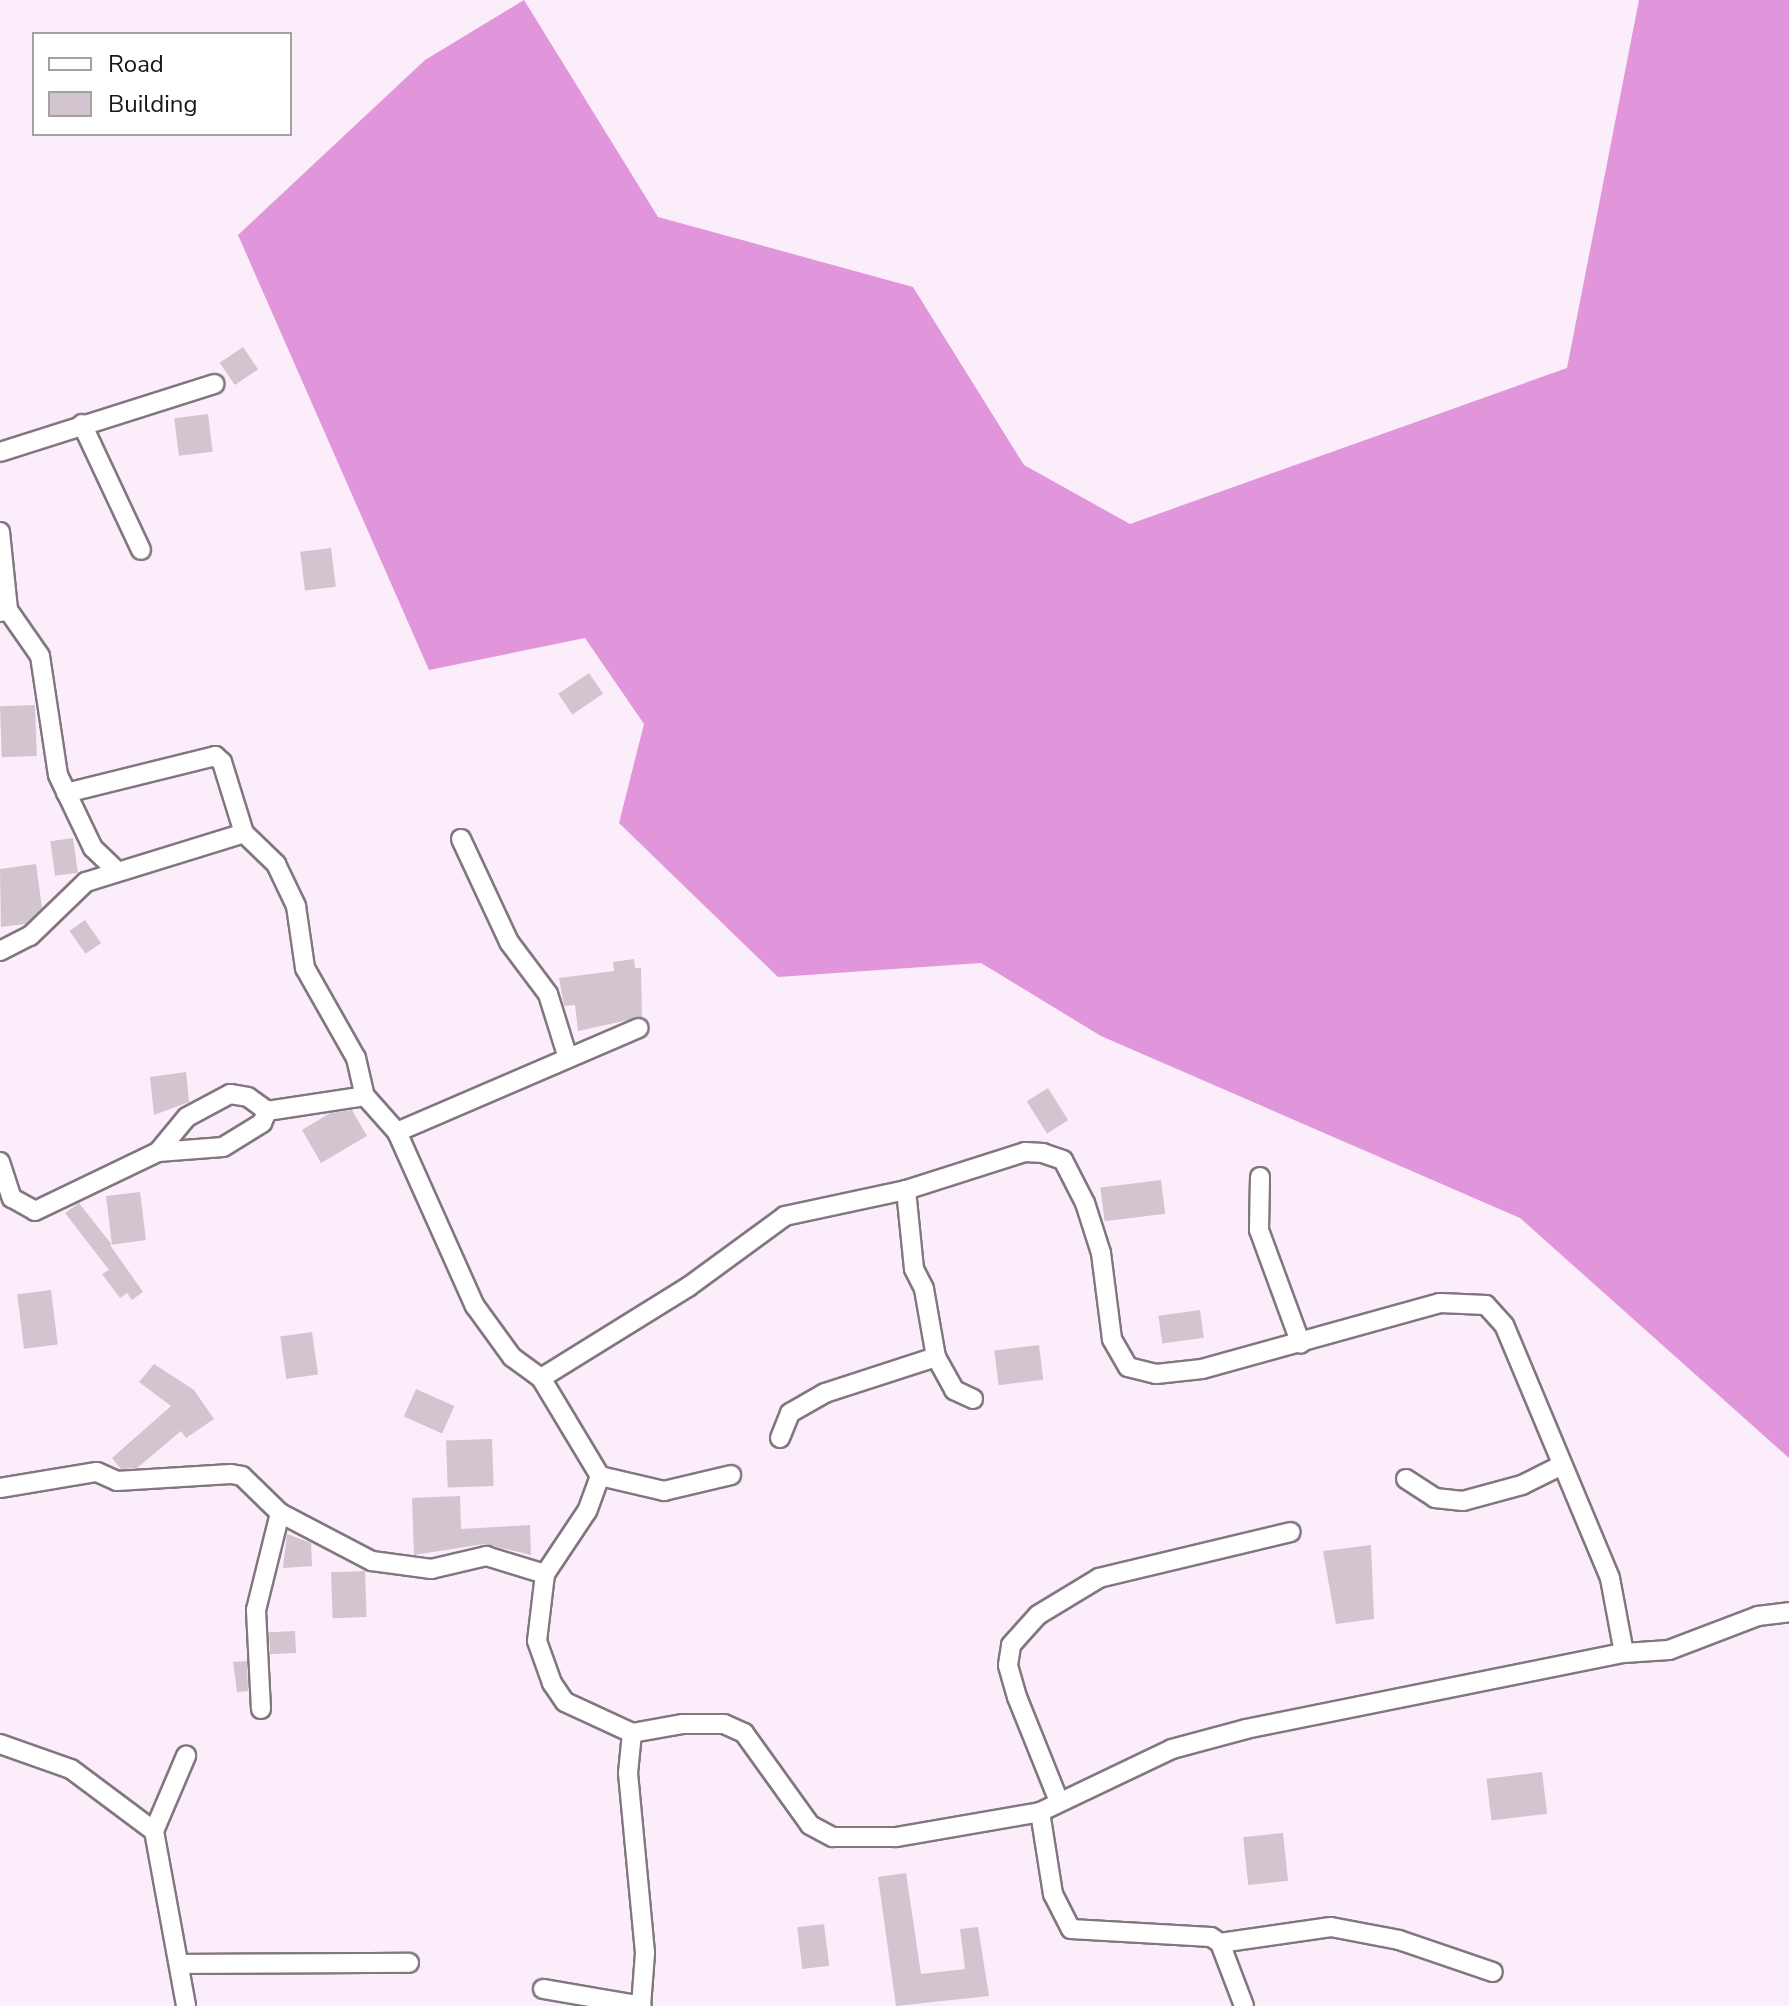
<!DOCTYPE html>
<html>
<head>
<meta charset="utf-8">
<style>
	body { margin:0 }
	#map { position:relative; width:1789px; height:2006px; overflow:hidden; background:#fbedf9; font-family:"Nunito Sans",sans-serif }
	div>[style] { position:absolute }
	.forest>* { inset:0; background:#e195db }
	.building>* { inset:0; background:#d2c5d0; transform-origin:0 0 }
	.roads { filter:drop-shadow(2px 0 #827781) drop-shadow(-2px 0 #827781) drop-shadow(0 2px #827781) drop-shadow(0 -2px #827781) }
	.minor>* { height:18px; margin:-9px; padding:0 9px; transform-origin:9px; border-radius:9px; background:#fff }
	span { translate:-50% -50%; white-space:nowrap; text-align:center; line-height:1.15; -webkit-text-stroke:7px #fff; paint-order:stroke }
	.legend { position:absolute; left:32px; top:32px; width:260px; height:104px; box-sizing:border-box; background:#fff; border:2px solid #a3a2a3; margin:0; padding:10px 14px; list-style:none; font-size:24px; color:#1a161a }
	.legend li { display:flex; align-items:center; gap:16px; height:40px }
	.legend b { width:40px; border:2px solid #a3a2a3 }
</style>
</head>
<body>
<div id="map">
	<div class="forest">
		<div style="clip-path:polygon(524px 0,658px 217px,913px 287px,1024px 465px,1130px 524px,1567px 368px,1639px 0,1789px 0,1789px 1458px,1520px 1218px,1101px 1036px,981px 963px,778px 977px,619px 823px,644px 724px,585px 638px,429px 670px,238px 235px,425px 60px)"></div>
	</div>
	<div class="building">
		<div style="left:243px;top:347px;width:27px;height:28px;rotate:56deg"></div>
		<div style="left:208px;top:414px;width:38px;height:34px;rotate:83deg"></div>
		<div style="left:331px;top:548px;width:39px;height:31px;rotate:83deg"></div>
		<div style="left:589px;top:673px;width:25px;height:37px;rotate:56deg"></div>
		<div style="left:35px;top:705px;width:51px;height:35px;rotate:88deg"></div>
		<div style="left:73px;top:838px;width:35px;height:23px;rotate:82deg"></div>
		<div style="clip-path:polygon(36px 864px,42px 908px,25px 924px,1px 927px,0 869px)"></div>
		<div style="left:85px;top:920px;width:28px;height:19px;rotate:55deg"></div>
		<div style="clip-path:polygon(634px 959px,635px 968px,641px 968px,642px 1017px,578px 1031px,575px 1005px,564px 1006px,559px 978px,614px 971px,613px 962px)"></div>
		<div style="clip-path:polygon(186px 1072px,189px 1102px,154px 1115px,150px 1077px)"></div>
		<div style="left:1048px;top:1088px;width:38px;height:25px;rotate:58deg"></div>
		<div style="clip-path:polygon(352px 1110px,367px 1136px,321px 1163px,302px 1130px,330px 1113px)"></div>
		<div style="left:1161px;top:1180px;width:34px;height:61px;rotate:83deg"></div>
		<div style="clip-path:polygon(140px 1192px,146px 1240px,110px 1245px,143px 1292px,132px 1300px,127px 1293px,120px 1298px,102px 1274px,109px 1270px,65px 1213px,79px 1203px,112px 1245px,106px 1196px)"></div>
		<div style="left:51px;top:1290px;width:55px;height:34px;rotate:83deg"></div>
		<div style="left:1200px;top:1310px;width:28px;height:42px;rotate:82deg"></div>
		<div style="left:312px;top:1332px;width:43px;height:32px;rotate:82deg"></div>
		<div style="left:1039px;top:1345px;width:35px;height:45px;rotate:83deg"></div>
		<div style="clip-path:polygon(154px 1364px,194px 1390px,214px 1419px,186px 1438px,181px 1431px,137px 1468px,121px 1469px,112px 1458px,171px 1406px,139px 1382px)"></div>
		<div style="left:416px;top:1389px;width:42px;height:30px;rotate:24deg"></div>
		<div style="left:492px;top:1439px;width:47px;height:46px;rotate:88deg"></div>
		<div style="clip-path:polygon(460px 1496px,461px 1529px,530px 1525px,531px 1555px,484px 1544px,414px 1555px,412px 1498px)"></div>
		<div style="clip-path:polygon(287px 1534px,311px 1543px,312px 1566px,283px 1568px)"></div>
		<div style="clip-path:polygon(1371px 1545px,1374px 1619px,1336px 1624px,1323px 1551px)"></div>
		<div style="left:365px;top:1571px;width:46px;height:34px;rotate:88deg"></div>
		<div style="left:295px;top:1631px;width:22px;height:26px;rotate:87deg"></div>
		<div style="clip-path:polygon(247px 1661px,248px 1691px,237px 1692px,233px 1662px)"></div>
		<div style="left:1542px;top:1772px;width:42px;height:56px;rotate:83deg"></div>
		<div style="left:1283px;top:1833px;width:48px;height:40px;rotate:84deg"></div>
		<div style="clip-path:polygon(906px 1873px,921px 1974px,965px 1969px,960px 1929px,978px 1927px,989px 1996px,896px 2006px,878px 1877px)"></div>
		<div style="left:824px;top:1924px;width:42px;height:27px;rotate:83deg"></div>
	</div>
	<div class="roads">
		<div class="minor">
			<div style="left:82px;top:424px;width:139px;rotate:64.9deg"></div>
			<div style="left:0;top:452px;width:225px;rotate:-17.6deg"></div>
			<div style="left:0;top:532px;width:78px;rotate:84.1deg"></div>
			<div style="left:0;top:612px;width:8px;rotate:-14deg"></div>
			<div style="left:8px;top:610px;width:56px;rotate:55.2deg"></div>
			<div style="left:40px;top:656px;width:120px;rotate:81.4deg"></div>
			<div style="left:58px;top:775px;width:81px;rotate:64.4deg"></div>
			<div style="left:93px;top:848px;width:30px;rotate:44deg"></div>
			<div style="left:66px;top:793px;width:154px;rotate:-13.9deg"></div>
			<div style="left:215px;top:756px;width:9px;rotate:41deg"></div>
			<div style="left:222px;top:762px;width:74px;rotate:72.8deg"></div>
			<div style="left:244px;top:833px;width:45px;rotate:44.1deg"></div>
			<div style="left:276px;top:864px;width:47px;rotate:64.5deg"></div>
			<div style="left:296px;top:906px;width:63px;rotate:81.7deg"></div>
			<div style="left:305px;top:968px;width:103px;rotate:60.5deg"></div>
			<div style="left:356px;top:1058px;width:39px;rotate:77deg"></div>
			<div style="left:461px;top:839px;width:114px;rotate:65deg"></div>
			<div style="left:509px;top:942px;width:65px;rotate:53.1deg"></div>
			<div style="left:548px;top:994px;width:64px;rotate:72.7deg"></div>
			<div style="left:0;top:951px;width:34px;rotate:-27deg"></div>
			<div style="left:30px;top:936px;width:78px;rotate:-44deg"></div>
			<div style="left:86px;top:882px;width:165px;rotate:-17.2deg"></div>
			<div style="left:397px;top:1132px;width:263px;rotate:-23.3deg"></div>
			<div style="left:158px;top:1152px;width:65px;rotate:-4.4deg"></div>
			<div style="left:223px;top:1147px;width:46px;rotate:-31.6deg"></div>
			<div style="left:262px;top:1123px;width:13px;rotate:-67deg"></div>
			<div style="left:0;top:1162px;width:38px;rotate:72deg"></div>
			<div style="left:12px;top:1198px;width:26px;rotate:29deg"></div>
			<div style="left:35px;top:1211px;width:136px;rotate:-25.6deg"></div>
			<div style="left:158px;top:1152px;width:45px;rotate:-50.4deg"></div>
			<div style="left:187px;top:1117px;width:49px;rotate:-28.1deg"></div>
			<div style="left:230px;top:1094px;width:18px;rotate:9deg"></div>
			<div style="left:248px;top:1097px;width:24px;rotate:36deg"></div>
			<div style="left:267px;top:1111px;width:99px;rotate:-8.7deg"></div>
			<div style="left:365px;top:1096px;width:48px;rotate:48.4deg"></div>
			<div style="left:397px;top:1132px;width:191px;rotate:65.9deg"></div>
			<div style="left:475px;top:1306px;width:63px;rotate:54deg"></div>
			<div style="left:512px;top:1357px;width:36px;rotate:36deg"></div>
			<div style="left:541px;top:1378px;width:114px;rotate:59deg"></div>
			<div style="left:600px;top:1476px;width:37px;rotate:110deg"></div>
			<div style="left:587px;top:1511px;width:76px;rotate:123.7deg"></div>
			<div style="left:545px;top:1574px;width:67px;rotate:96.8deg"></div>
			<div style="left:537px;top:1641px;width:45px;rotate:70.3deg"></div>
			<div style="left:552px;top:1683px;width:23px;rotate:56deg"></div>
			<div style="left:565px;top:1702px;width:74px;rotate:24.8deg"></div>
			<div style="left:632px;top:1733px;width:52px;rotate:-10deg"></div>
			<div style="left:683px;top:1724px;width:41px"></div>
			<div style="left:724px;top:1724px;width:22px;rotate:24deg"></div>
			<div style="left:744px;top:1733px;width:113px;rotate:54.3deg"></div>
			<div style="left:810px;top:1825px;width:26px;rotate:28deg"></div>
			<div style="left:833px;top:1837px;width:63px"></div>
			<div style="left:896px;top:1837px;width:146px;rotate:-9.8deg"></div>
			<div style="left:1040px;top:1812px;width:146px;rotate:-25.5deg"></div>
			<div style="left:1172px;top:1749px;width:77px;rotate:-15.1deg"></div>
			<div style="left:1246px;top:1729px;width:386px;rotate:-11.4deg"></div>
			<div style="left:1624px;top:1653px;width:76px;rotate:-100.6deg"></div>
			<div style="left:1610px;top:1578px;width:274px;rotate:-112.7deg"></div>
			<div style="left:1504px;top:1325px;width:27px;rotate:-132deg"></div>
			<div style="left:1486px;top:1305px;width:46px;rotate:-177.5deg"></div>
			<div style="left:1440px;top:1303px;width:247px;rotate:164.5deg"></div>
			<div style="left:1202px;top:1369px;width:46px;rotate:173.8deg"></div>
			<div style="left:1156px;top:1374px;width:29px;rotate:-166deg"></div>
			<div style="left:1128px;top:1367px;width:32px;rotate:-120deg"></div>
			<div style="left:1112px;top:1339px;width:87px;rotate:-97.3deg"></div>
			<div style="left:1101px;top:1253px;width:52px;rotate:-107.7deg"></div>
			<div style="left:1085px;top:1203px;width:48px;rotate:-117.1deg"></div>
			<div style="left:1063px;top:1160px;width:21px;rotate:-161deg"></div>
			<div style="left:1043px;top:1153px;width:18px;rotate:-177deg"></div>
			<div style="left:1025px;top:1152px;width:125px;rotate:162.3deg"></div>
			<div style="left:906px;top:1190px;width:124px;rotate:167.9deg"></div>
			<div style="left:785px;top:1216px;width:120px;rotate:143.8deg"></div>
			<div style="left:688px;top:1287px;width:173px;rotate:148.2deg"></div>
			<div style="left:1260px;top:1177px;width:53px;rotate:91.1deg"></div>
			<div style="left:1259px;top:1230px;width:121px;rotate:69.8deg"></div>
			<div style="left:906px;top:1190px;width:79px;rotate:84.2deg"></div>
			<div style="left:914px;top:1269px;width:22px;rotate:63deg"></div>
			<div style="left:924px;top:1289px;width:69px;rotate:80deg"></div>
			<div style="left:936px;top:1357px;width:38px;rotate:61deg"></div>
			<div style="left:954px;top:1390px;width:21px;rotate:25deg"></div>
			<div style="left:780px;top:1438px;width:27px;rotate:-68deg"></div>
			<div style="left:790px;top:1413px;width:40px;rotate:-29.7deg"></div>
			<div style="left:825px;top:1393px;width:117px;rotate:-18deg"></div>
			<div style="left:600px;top:1476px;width:66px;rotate:13.2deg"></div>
			<div style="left:664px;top:1491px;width:69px;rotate:-13.4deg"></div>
			<div style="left:1406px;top:1479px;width:35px;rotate:33deg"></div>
			<div style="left:1435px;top:1498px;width:28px;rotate:6deg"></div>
			<div style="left:1463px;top:1501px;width:61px;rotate:-15.2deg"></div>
			<div style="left:1522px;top:1485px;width:45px;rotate:-26.6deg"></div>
			<div style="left:0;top:1488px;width:98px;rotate:-9.4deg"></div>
			<div style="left:97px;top:1472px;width:22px;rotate:24deg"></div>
			<div style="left:117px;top:1481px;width:114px;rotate:-3.5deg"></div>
			<div style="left:231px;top:1474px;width:11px;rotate:10deg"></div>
			<div style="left:242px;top:1476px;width:53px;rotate:44.2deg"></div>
			<div style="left:280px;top:1513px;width:104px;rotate:27.6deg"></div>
			<div style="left:372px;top:1561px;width:60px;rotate:7.7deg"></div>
			<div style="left:431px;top:1569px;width:57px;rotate:-13.3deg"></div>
			<div style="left:486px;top:1556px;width:62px;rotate:17deg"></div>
			<div style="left:1624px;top:1653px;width:45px;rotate:-3.8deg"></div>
			<div style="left:1669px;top:1650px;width:95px;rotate:-20.9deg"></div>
			<div style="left:1758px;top:1616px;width:31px;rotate:-7deg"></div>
			<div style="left:261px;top:1709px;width:99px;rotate:-92.9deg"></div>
			<div style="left:256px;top:1610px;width:100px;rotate:-76.1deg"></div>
			<div style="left:632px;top:1733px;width:40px;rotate:95.7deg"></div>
			<div style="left:628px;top:1773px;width:181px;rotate:84.6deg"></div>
			<div style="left:645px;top:1953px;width:53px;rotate:94.3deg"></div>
			<div style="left:0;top:1744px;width:75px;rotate:19.4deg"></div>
			<div style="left:71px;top:1769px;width:104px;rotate:36.8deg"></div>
			<div style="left:154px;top:1831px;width:178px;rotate:79.6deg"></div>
			<div style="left:1058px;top:1799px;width:110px;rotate:-111.9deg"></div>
			<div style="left:1017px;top:1697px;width:33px;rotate:-106deg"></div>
			<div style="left:1008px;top:1665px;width:20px;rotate:-81deg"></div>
			<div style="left:1011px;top:1645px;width:40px;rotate:-48deg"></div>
			<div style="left:1038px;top:1615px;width:71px;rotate:-31.2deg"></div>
			<div style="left:1099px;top:1578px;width:197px;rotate:-13.5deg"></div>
			<div style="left:1040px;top:1812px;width:83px;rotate:81deg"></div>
			<div style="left:1053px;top:1894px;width:39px;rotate:63deg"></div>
			<div style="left:1071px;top:1929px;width:140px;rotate:3.3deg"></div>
			<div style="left:1211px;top:1937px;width:11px;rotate:34deg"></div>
			<div style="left:1220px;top:1943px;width:67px;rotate:69.1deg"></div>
			<div style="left:154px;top:1831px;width:82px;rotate:-66.9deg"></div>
			<div style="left:1220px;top:1943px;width:112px;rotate:-8.2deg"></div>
			<div style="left:1331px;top:1927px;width:69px;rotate:10.8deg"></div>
			<div style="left:1399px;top:1940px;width:99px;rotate:18.8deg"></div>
			<div style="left:180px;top:1964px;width:229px;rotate:-0.3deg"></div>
			<div style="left:543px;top:1989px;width:100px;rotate:9.7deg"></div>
		</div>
	</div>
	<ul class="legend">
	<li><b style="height:10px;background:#fff"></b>Road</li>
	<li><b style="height:22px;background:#d2c5d0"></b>Building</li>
	</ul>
</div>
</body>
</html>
